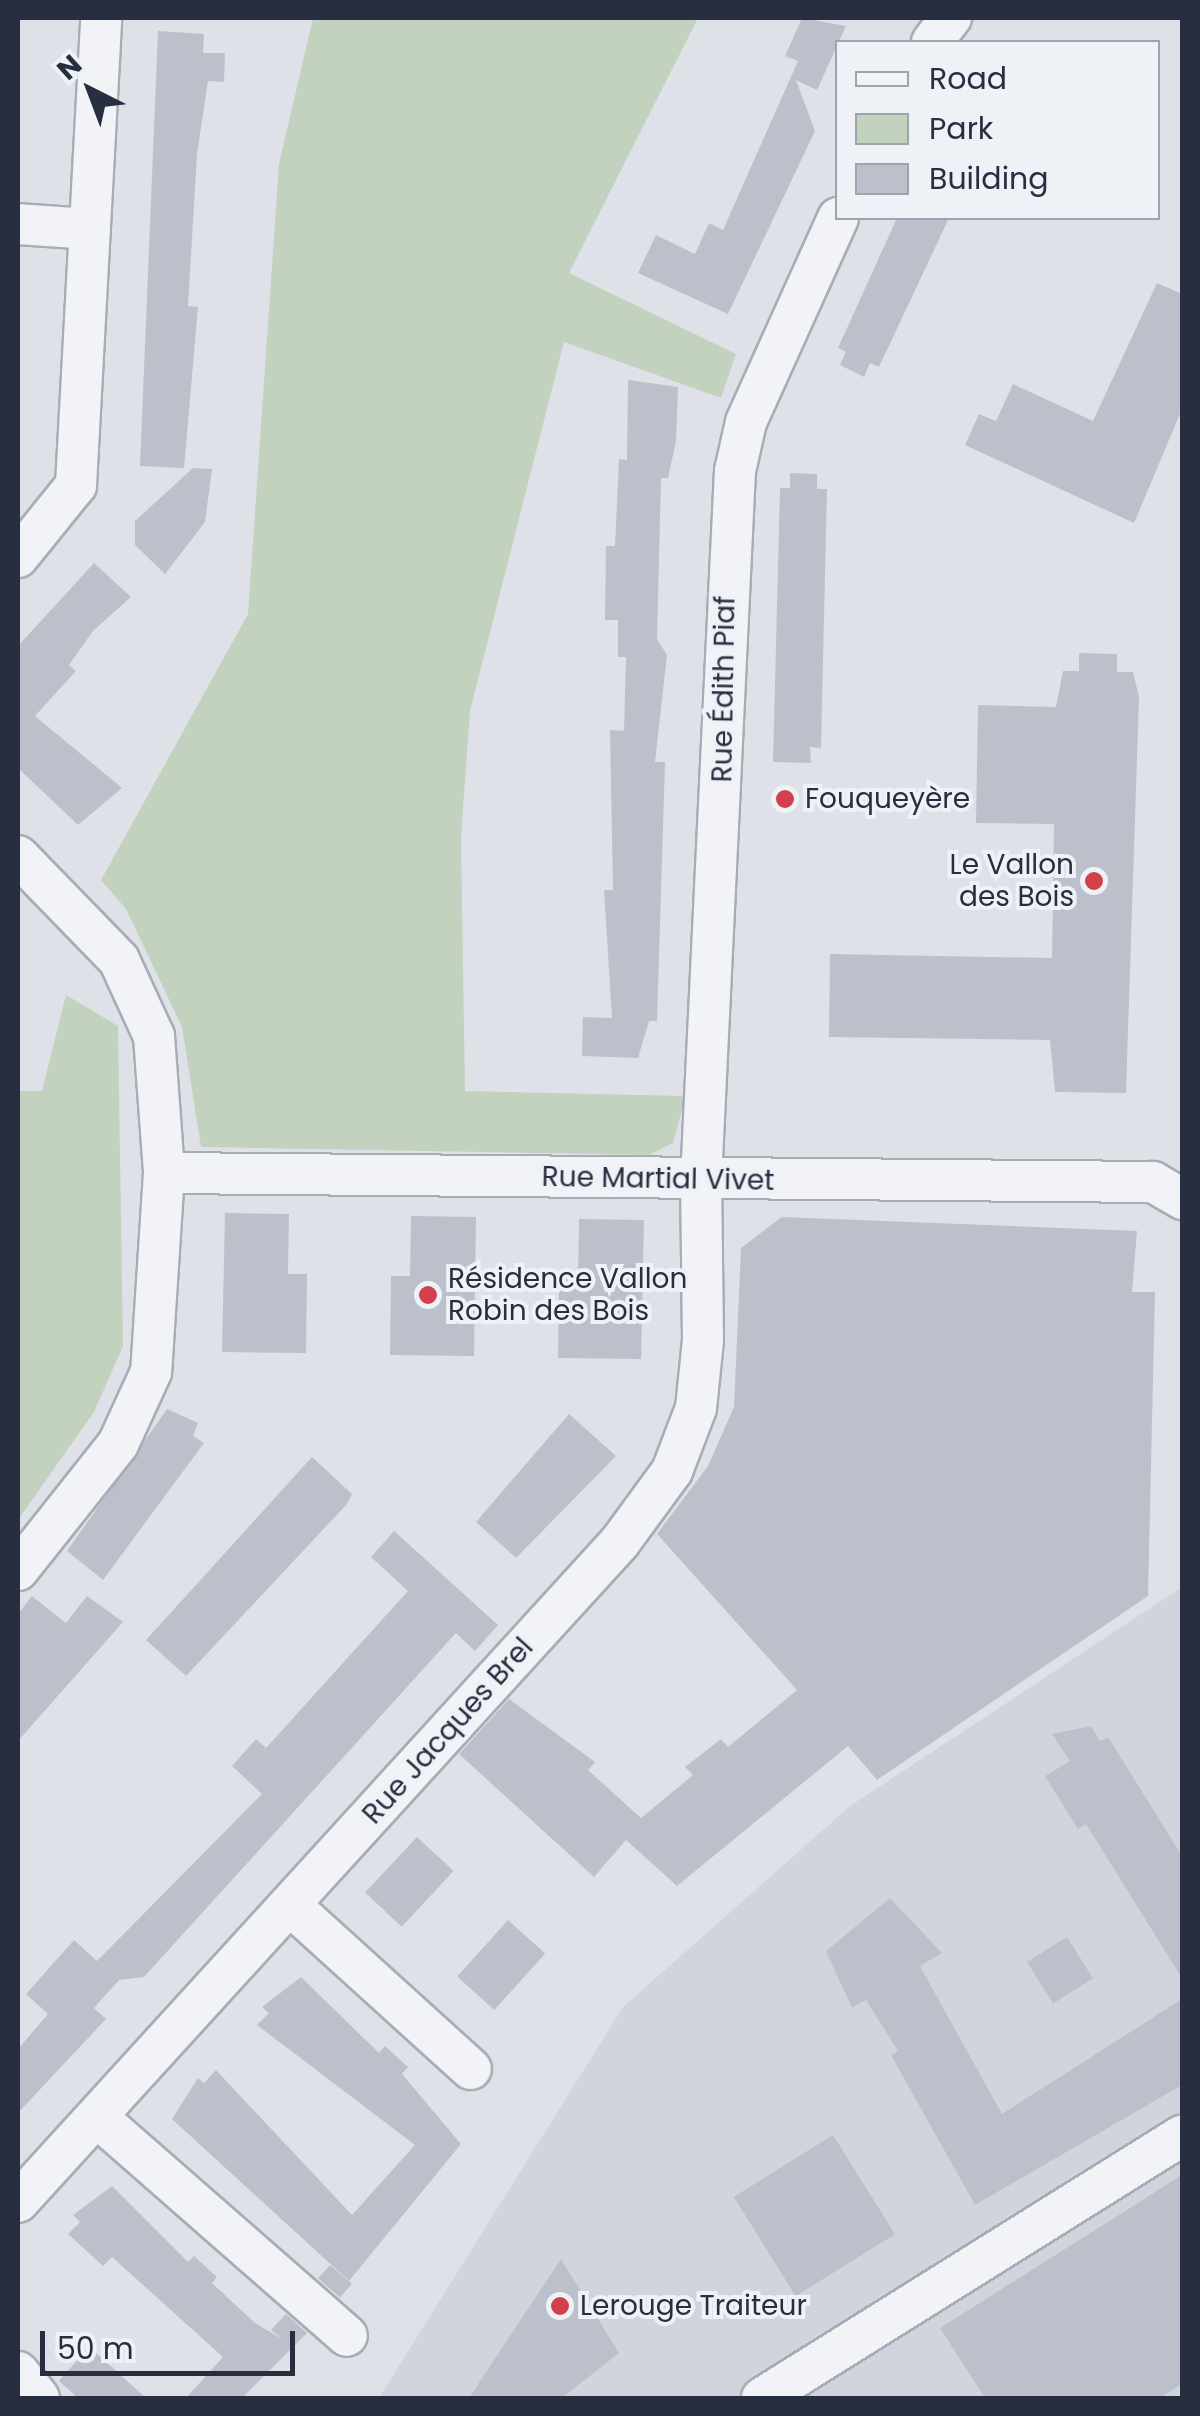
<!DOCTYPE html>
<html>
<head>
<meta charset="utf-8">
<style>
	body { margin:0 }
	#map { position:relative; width:1200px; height:2416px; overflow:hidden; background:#dee2e8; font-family:Poppins,sans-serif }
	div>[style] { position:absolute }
	.built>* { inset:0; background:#d0d4dd }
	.green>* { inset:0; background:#c3d2bf }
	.building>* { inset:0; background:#bcc0cb; transform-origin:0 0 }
	.roads { filter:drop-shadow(2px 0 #a7acb6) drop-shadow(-2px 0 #a7acb6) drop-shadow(0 2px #a7acb6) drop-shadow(0 -2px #a7acb6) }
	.minor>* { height:40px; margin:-20px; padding:0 20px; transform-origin:20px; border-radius:20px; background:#f1f3f6 }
	.dots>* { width:28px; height:28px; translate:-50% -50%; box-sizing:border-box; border:5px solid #eef1f6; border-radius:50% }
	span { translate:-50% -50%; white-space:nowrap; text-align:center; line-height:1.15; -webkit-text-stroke:8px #eef1f6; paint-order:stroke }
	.street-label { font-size:28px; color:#272e40 }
	.poi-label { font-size:28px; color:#272e40 }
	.left { translate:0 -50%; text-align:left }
	.right { translate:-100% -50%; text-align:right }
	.frame { position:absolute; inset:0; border:20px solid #272e40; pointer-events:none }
	.legend { position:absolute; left:835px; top:40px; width:325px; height:180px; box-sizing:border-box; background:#eef1f6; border:2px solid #9ea3ad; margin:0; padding:12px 18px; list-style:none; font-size:30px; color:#272e40 }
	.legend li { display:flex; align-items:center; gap:20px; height:50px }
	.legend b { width:50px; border:2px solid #9ea3ad }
	.north { position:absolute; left:40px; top:40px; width:100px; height:100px; -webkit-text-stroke:8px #eef1f6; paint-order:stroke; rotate:318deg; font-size:28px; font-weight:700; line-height:40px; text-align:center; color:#272e40 }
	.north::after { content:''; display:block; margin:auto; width:35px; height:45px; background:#272e40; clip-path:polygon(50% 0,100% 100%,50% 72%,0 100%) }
	.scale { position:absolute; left:40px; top:2331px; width:255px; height:45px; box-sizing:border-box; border:5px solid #272e40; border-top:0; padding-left:12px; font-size:30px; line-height:35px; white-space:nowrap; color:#272e40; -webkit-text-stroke:8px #eef1f6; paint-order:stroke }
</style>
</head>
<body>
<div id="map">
	<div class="built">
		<div style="clip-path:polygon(1182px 1587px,1182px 2398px,379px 2398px,623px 2007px,850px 1806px)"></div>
	</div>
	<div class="green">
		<div style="clip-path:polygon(313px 18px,698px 18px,569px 273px,736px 354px,721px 398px,564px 342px,470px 711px,461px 838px,465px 1091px,686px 1096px,673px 1143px,649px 1155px,201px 1147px,182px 1027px,126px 909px,101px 880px,248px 614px,279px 164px)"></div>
		<div style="clip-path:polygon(66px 995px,118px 1026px,123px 1346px,94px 1412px,18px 1520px,18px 1091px,42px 1091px)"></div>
	</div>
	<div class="building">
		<div style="clip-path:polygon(802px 18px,846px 26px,817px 90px,796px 80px,815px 131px,728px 314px,638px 273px,656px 235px,695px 254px,709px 223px,723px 230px,798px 61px,785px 56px)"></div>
		<div style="clip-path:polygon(158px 31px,204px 34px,203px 53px,225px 53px,224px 82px,208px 81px,197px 154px,188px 306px,198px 307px,184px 468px,140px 466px)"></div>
		<div style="clip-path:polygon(897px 218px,949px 218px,879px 367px,870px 363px,864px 377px,840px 365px,846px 352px,838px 348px)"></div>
		<div style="clip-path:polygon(1157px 283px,1182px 294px,1182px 409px,1134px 523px,965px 445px,979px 414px,996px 421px,1013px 384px,1093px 421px)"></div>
		<div style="clip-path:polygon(628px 380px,678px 387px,676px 441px,668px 478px,661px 478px,657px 639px,667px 655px,655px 762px,665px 762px,657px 1021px,649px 1021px,638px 1058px,582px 1056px,583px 1017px,612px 1018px,604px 890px,613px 890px,610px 730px,624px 731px,626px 657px,618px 657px,618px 620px,605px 620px,606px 546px,615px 546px,619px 459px,627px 460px)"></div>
		<div style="clip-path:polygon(193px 468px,212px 469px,205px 522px,165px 574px,135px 545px,135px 521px)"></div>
		<div style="clip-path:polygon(790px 473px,817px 474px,817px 489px,827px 489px,821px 748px,810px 747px,811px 763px,773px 762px,780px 488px,790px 488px)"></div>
		<div style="clip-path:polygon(94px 563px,131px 597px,93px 631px,69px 665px,76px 671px,35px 716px,122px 788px,78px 825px,18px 768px,18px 646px)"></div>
		<div style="clip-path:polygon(1079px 653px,1117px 654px,1117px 672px,1133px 672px,1139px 697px,1126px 1093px,1055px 1092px,1050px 1040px,829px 1037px,830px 954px,1052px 958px,1054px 824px,976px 823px,978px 705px,1056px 707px,1063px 671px,1079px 671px)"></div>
		<div style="clip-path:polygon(225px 1213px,289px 1214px,288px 1274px,307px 1274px,306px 1353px,222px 1352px)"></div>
		<div style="clip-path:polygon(411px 1216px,476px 1217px,474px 1356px,390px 1355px,391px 1276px,410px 1276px)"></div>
		<div style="clip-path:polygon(782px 1217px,1137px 1231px,1132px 1292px,1155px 1292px,1148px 1596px,877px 1780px,848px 1746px,677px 1886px,626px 1840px,594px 1877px,459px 1754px,509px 1699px,595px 1762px,588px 1770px,641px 1818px,693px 1775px,685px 1767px,721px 1739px,728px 1747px,797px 1690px,657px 1534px,708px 1466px,734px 1407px,741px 1248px)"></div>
		<div style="clip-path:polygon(579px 1219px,644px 1220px,641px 1359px,558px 1358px,559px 1278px,578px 1279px)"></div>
		<div style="clip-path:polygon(167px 1409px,198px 1423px,193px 1436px,204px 1443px,103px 1580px,67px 1551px)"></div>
		<div style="clip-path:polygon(569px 1414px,616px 1456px,516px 1558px,476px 1522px)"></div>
		<div style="clip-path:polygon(312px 1457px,352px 1494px,347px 1504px,186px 1676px,146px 1640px)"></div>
		<div style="clip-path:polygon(394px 1531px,498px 1625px,475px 1651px,456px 1633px,144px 1977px,119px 1980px,94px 2008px,106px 2019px,18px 2113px,18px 2049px,48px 2014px,26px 1994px,74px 1940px,97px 1961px,262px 1794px,232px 1766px,256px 1739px,266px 1748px,408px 1591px,371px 1557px)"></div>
		<div style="clip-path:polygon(32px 1596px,66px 1623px,87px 1596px,123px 1622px,18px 1741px,18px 1614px)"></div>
		<div style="clip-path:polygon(1091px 1726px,1100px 1741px,1108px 1737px,1182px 1856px,1182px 1978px,1086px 1824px,1078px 1829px,1045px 1776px,1070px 1761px,1052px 1734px)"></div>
		<div style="left:417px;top:1837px;width:50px;height:76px;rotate:43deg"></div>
		<div style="clip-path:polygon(890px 1898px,942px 1953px,920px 1966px,1002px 2114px,1182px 1999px,1182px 2085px,975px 2205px,891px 2055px,898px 2051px,866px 2000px,852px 2008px,826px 1951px)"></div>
		<div style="left:508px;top:1920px;width:50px;height:76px;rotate:42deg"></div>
		<div style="left:1067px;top:1937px;width:49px;height:47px;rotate:58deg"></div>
		<div style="clip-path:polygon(301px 1977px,379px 2053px,385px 2046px,408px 2067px,402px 2074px,461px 2144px,349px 2281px,172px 2119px,198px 2078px,204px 2083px,216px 2070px,352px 2215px,415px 2145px,257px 2025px,269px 2013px,262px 2007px)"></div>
		<div style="left:833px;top:2135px;width:117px;height:117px;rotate:58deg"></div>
		<div style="clip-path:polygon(1182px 2175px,1182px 2384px,1160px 2398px,985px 2398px,940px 2328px)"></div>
		<div style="clip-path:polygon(112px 2186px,188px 2262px,194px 2256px,217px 2277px,212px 2283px,255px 2323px,282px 2339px,271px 2330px,286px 2314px,307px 2333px,242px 2398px,186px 2398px,223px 2357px,112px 2257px,103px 2266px,68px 2234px,80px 2222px,73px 2215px)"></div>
		<div style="clip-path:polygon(561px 2259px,619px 2353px,562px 2398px,469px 2398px)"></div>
		<div style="left:330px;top:2265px;width:29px;height:18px;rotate:41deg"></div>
		<div style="clip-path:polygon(89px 2347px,114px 2369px,146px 2398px,78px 2398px,59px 2381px)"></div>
	</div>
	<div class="roads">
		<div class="minor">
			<div style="left:932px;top:42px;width:31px;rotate:-52deg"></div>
			<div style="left:18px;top:224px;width:72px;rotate:4deg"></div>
			<div style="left:18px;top:557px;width:92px;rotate:-51.1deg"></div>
			<div style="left:76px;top:485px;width:468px;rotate:-86.9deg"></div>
			<div style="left:18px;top:856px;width:145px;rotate:45.8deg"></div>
			<div style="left:119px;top:960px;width:84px;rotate:65.3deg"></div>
			<div style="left:154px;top:1036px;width:137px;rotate:85.8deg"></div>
			<div style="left:164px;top:1173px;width:199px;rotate:93.7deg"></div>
			<div style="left:151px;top:1372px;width:79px;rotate:114.6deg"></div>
			<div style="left:118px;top:1444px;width:161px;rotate:128.4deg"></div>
			<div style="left:164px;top:1173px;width:989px;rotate:0.52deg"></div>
			<div style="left:1153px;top:1182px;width:34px;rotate:30deg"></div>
			<div style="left:290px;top:1905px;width:244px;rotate:42.2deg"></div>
			<div style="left:97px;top:2117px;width:332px;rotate:41.2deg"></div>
			<div style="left:18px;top:2202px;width:893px;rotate:-47.63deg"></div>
			<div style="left:620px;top:1542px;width:88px;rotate:-53.8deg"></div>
			<div style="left:672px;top:1471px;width:67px;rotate:-69.1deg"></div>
			<div style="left:696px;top:1408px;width:68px;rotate:-84.1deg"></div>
			<div style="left:703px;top:1340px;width:159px;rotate:-90.7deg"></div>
			<div style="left:701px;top:1181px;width:711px;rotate:-87.26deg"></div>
			<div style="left:735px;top:471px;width:50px;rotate:-77.3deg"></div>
			<div style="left:746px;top:422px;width:224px;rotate:-65.7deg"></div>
			<div style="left:18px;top:2372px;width:33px;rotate:51deg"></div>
			<div style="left:762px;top:2398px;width:495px;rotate:-32deg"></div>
		</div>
	</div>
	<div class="dots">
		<div style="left:785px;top:799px;background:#d1404b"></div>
		<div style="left:1094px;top:881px;background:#d1404b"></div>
		<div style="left:428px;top:1295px;background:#d1404b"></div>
		<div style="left:560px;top:2306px;background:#d1404b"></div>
	</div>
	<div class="street-label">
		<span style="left:724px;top:689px;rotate:-89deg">Rue Édith Piaf</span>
		<span style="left:658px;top:1179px;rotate:1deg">Rue Martial Vivet</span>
		<span style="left:448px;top:1731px;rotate:-48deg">Rue Jacques Brel</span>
	</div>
	<div class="poi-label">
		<span class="left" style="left:805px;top:799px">Fouqueyère</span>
		<span class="right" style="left:1074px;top:881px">Le Vallon<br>des Bois</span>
		<span class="left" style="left:448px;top:1295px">Résidence Vallon<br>Robin des Bois</span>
		<span class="left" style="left:580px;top:2306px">Lerouge Traiteur</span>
	</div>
	<div class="frame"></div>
	<ul class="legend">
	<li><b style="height:12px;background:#f1f3f6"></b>Road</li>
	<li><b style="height:28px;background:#c3d2bf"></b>Park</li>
	<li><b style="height:28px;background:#bcc0cb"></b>Building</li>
	</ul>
	<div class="north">N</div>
	<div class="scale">50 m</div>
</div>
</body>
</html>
